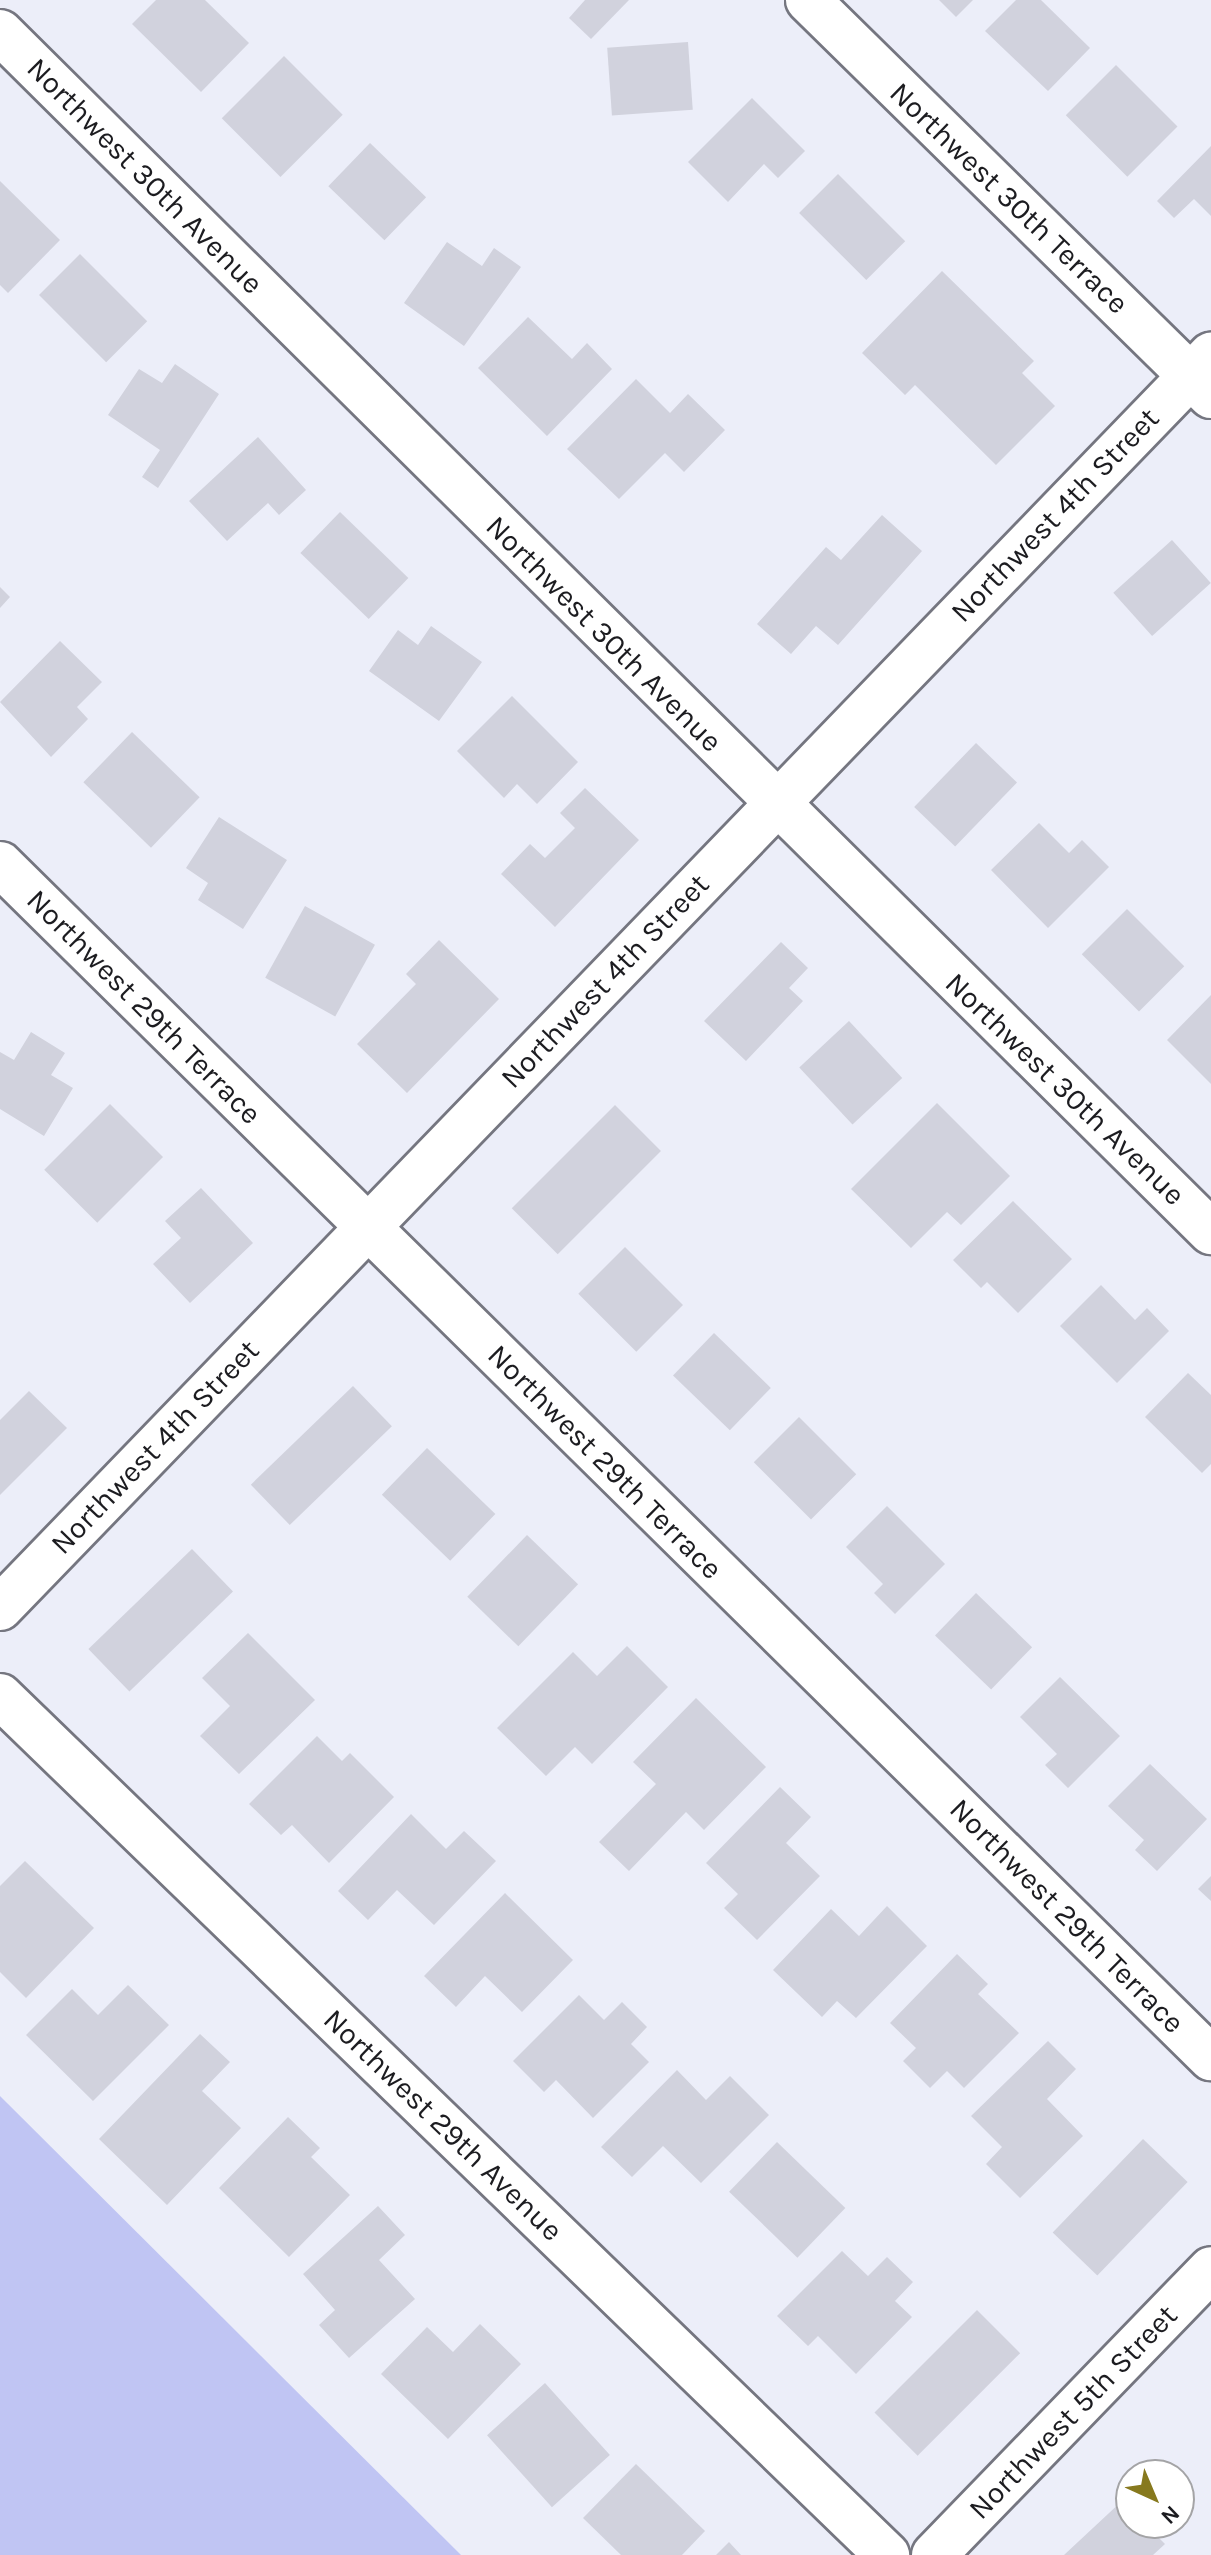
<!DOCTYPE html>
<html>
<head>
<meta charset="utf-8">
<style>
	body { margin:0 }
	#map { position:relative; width:1211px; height:2555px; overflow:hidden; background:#eceef9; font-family:Karla,sans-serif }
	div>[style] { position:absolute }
	.green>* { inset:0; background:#c0c5f3 }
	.building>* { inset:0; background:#d1d2dd; transform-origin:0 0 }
	.roads { filter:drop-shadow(2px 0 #757680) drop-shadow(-2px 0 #757680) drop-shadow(0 2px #757680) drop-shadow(0 -2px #757680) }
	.minor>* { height:44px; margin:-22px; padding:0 22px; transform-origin:22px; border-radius:22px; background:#fff }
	span { translate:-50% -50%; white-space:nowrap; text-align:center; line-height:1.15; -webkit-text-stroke:6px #fff; paint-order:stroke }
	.street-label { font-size:30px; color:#1c1c20 }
	.north { position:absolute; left:1115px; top:2459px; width:80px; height:80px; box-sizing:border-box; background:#fff; border:2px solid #a4a4a6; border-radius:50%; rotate:136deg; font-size:22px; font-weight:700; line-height:32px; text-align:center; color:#1c1c20 }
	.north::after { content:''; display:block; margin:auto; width:28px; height:36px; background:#87791e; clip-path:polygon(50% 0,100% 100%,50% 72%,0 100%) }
</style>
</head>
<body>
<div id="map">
	<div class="green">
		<div style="clip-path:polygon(0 2096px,461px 2555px,0 2555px)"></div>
	</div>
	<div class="building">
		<div style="clip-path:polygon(156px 0,205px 0,249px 43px,201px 92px,132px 24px)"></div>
		<div style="clip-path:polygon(585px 0,629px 0,591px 39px,569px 18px)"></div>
		<div style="clip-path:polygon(939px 0,973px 0,956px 17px)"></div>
		<div style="clip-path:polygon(1016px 0,1041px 0,1090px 48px,1048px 91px,985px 31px)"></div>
		<div style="left:688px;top:42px;width:68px;height:81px;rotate:86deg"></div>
		<div style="left:284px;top:56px;width:83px;height:88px;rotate:45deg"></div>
		<div style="left:1116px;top:65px;width:87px;height:71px;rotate:45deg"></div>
		<div style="clip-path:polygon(752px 98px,805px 151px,778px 178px,764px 164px,728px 202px,688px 162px)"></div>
		<div style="left:370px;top:143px;width:78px;height:60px;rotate:44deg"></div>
		<div style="clip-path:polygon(1211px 146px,1211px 216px,1194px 199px,1174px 218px,1157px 201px)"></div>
		<div style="left:838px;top:174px;width:95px;height:55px;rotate:45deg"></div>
		<div style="clip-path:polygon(0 181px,60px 240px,8px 293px,0 285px)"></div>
		<div style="clip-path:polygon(447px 242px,482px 266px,494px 248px,521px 267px,464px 346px,404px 303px)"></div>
		<div style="left:80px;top:254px;width:95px;height:58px;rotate:45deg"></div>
		<div style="clip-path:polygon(942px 271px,1034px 361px,1022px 373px,1055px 406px,996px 465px,915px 385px,905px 395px,862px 353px)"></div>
		<div style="clip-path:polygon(528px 317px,572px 359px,587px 343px,612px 369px,547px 436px,478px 368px)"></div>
		<div style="clip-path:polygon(175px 364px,219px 394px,158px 488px,142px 477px,160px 450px,108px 415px,139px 369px,162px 383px)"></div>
		<div style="clip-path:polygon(636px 379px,670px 413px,688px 394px,725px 430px,684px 472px,665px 453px,619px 499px,567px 449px)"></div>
		<div style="clip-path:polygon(258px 437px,306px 490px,279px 515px,268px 503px,227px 541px,189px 501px)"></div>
		<div style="left:340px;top:512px;width:95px;height:57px;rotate:44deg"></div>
		<div style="clip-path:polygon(882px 515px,922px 551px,838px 645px,816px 626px,791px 654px,757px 624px,826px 547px,841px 560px)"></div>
		<div style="left:1172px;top:540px;width:58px;height:79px;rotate:48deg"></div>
		<div style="clip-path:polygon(0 587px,10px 597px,0 608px)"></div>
		<div style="clip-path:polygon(431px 626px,482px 662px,439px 721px,369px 671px,398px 630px,418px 645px)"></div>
		<div style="clip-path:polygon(60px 641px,102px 682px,77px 707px,88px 719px,51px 757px,0 702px)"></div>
		<div style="clip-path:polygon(512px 696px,578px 762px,537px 804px,517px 784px,504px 798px,457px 751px)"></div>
		<div style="left:132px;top:732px;width:94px;height:70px;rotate:44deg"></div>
		<div style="left:976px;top:743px;width:57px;height:89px;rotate:44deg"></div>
		<div style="clip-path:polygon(585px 788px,639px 840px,555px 927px,501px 874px,530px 844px,545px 858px,575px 828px,560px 813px)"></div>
		<div style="clip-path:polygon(219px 817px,287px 860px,243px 929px,198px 900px,208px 883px,186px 868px)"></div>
		<div style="clip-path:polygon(1039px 823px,1069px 853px,1082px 840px,1109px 867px,1048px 928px,991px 870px)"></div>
		<div style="left:305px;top:906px;width:80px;height:82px;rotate:29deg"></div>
		<div style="left:1127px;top:909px;width:81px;height:64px;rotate:45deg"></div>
		<div style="clip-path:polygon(439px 940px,499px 999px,407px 1093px,357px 1044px,416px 984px,406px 974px)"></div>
		<div style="clip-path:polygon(781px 942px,808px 968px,789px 988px,803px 1001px,746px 1061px,704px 1021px)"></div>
		<div style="clip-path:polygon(1211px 995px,1211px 1084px,1167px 1040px)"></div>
		<div style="left:849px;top:1021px;width:78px;height:68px;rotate:47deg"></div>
		<div style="clip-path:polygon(31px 1032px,65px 1053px,51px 1075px,73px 1088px,44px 1136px,0 1109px,0 1052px,14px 1060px)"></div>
		<div style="clip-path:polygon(937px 1103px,1010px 1176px,961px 1225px,947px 1212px,911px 1248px,851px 1189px)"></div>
		<div style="left:110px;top:1104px;width:75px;height:93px;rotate:45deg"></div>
		<div style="left:615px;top:1105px;width:65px;height:146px;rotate:45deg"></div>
		<div style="clip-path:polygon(201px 1188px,253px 1243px,190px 1303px,153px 1264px,181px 1238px,165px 1221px)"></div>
		<div style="clip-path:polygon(1013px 1201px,1072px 1259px,1018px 1313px,987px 1282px,981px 1288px,953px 1260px)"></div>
		<div style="left:625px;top:1247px;width:82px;height:66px;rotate:45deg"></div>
		<div style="clip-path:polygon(1101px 1285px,1135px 1320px,1147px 1308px,1169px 1331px,1117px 1383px,1060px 1326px)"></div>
		<div style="left:714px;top:1333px;width:79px;height:59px;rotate:44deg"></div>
		<div style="clip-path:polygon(1188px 1373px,1211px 1395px,1211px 1464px,1202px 1473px,1145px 1417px)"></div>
		<div style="left:353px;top:1386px;width:56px;height:142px;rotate:46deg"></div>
		<div style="clip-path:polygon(29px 1391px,67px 1428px,0 1495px,0 1420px)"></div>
		<div style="left:799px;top:1417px;width:81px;height:64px;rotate:45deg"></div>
		<div style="left:427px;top:1448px;width:95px;height:65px;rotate:44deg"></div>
		<div style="clip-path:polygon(887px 1506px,945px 1564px,895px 1614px,874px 1593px,883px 1584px,846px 1547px)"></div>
		<div style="left:527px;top:1535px;width:71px;height:86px;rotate:44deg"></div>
		<div style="left:192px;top:1549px;width:59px;height:144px;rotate:46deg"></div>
		<div style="left:976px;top:1593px;width:78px;height:59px;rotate:44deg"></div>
		<div style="clip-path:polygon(248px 1633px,315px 1700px,239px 1774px,200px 1736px,230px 1706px,202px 1678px)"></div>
		<div style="clip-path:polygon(627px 1646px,668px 1687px,592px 1764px,575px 1747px,546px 1776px,497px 1728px,573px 1652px,597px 1676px)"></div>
		<div style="clip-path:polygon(1060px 1677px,1120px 1736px,1068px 1788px,1045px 1765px,1057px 1754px,1020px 1717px)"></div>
		<div style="clip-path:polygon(696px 1698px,766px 1767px,704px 1830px,686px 1812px,629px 1871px,599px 1842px,656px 1784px,633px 1762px)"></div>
		<div style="clip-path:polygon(317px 1736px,342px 1761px,350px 1753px,394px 1797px,329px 1863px,292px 1825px,281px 1835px,249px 1804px)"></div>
		<div style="clip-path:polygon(1150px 1764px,1207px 1819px,1157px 1871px,1135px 1850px,1144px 1840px,1108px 1806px)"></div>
		<div style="clip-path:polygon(780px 1787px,811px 1817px,786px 1843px,820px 1876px,757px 1940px,724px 1908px,738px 1894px,706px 1863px)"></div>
		<div style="clip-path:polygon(411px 1814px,446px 1849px,464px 1831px,496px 1861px,434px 1925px,397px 1890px,368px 1920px,338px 1891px)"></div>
		<div style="clip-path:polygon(25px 1861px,94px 1928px,26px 1998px,0 1972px,0 1886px)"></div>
		<div style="clip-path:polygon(1211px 1876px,1211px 1901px,1198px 1889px)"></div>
		<div style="clip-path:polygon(505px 1893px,573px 1960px,522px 2012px,485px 1976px,456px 2007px,424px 1976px)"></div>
		<div style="clip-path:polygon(887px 1906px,927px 1946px,856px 2018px,837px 2001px,822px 2017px,773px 1970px,831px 1909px,859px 1936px)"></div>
		<div style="clip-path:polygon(957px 1954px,988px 1984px,978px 1994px,1019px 2033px,964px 2088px,947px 2071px,930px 2088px,903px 2061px,916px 2048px,890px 2023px)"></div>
		<div style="clip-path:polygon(128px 1985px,169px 2025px,93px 2101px,26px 2035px,72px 1989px,98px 2015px)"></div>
		<div style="clip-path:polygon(579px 1995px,604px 2020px,622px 2002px,647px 2027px,631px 2044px,649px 2062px,593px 2118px,556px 2080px,544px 2092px,513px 2061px)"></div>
		<div style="clip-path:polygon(200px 2034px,230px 2062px,202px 2091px,241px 2128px,167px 2205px,99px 2139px)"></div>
		<div style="clip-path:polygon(1048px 2041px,1076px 2069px,1047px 2099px,1083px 2136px,1020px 2198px,986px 2164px,1002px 2147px,971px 2116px)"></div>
		<div style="clip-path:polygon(677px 2070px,706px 2100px,730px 2076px,769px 2115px,701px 2183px,663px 2146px,632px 2177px,601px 2147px)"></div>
		<div style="clip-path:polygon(288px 2117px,320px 2148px,311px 2157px,350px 2195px,289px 2257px,219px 2188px)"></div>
		<div style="left:1143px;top:2139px;width:62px;height:130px;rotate:44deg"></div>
		<div style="left:777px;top:2142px;width:95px;height:69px;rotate:44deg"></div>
		<div style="clip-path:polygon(378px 2206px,405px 2235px,379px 2260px,415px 2299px,349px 2358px,319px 2325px,335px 2310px,303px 2274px)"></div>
		<div style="clip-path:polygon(842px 2251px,868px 2276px,887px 2257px,913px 2282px,895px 2301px,912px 2317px,856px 2374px,818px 2336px,808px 2346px,777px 2316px)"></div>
		<div style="left:977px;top:2310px;width:61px;height:145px;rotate:45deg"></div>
		<div style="clip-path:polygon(480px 2324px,521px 2364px,448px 2439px,381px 2374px,427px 2327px,453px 2352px)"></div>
		<div style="left:545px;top:2383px;width:97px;height:78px;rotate:48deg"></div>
		<div style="clip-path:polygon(636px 2464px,705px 2531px,682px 2555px,621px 2555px,583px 2518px)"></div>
		<div style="clip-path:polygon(1123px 2500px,1131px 2509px,1131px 2523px,1144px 2523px,1165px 2544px,1153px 2555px,1064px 2555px)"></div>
		<div style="clip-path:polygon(729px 2542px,741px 2555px,716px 2555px)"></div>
	</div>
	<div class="roads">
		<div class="minor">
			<div style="left:808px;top:0;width:565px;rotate:44.5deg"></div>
			<div style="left:0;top:32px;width:1705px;rotate:44.74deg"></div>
			<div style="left:0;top:864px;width:1701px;rotate:44.6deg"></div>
			<div style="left:0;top:1608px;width:1743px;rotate:-45.98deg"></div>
			<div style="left:0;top:1696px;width:1235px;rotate:44.08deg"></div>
			<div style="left:934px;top:2555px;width:398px;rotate:-45.9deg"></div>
		</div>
	</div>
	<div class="street-label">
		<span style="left:145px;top:176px;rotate:45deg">Northwest 30th Avenue</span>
		<span style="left:1009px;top:198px;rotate:44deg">Northwest 30th Terrace</span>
		<span style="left:1055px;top:515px;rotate:-46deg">Northwest 4th Street</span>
		<span style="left:604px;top:634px;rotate:45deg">Northwest 30th Avenue</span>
		<span style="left:605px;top:981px;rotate:-46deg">Northwest 4th Street</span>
		<span style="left:144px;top:1007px;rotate:45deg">Northwest 29th Terrace</span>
		<span style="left:1065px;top:1089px;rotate:44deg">Northwest 30th Avenue</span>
		<span style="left:155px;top:1447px;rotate:-46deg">Northwest 4th Street</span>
		<span style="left:605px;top:1462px;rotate:45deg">Northwest 29th Terrace</span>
		<span style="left:1067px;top:1916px;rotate:45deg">Northwest 29th Terrace</span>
		<span style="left:443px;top:2125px;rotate:44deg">Northwest 29th Avenue</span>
		<span style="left:1073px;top:2412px;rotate:-46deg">Northwest 5th Street</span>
	</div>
	<div class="north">N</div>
</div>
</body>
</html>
